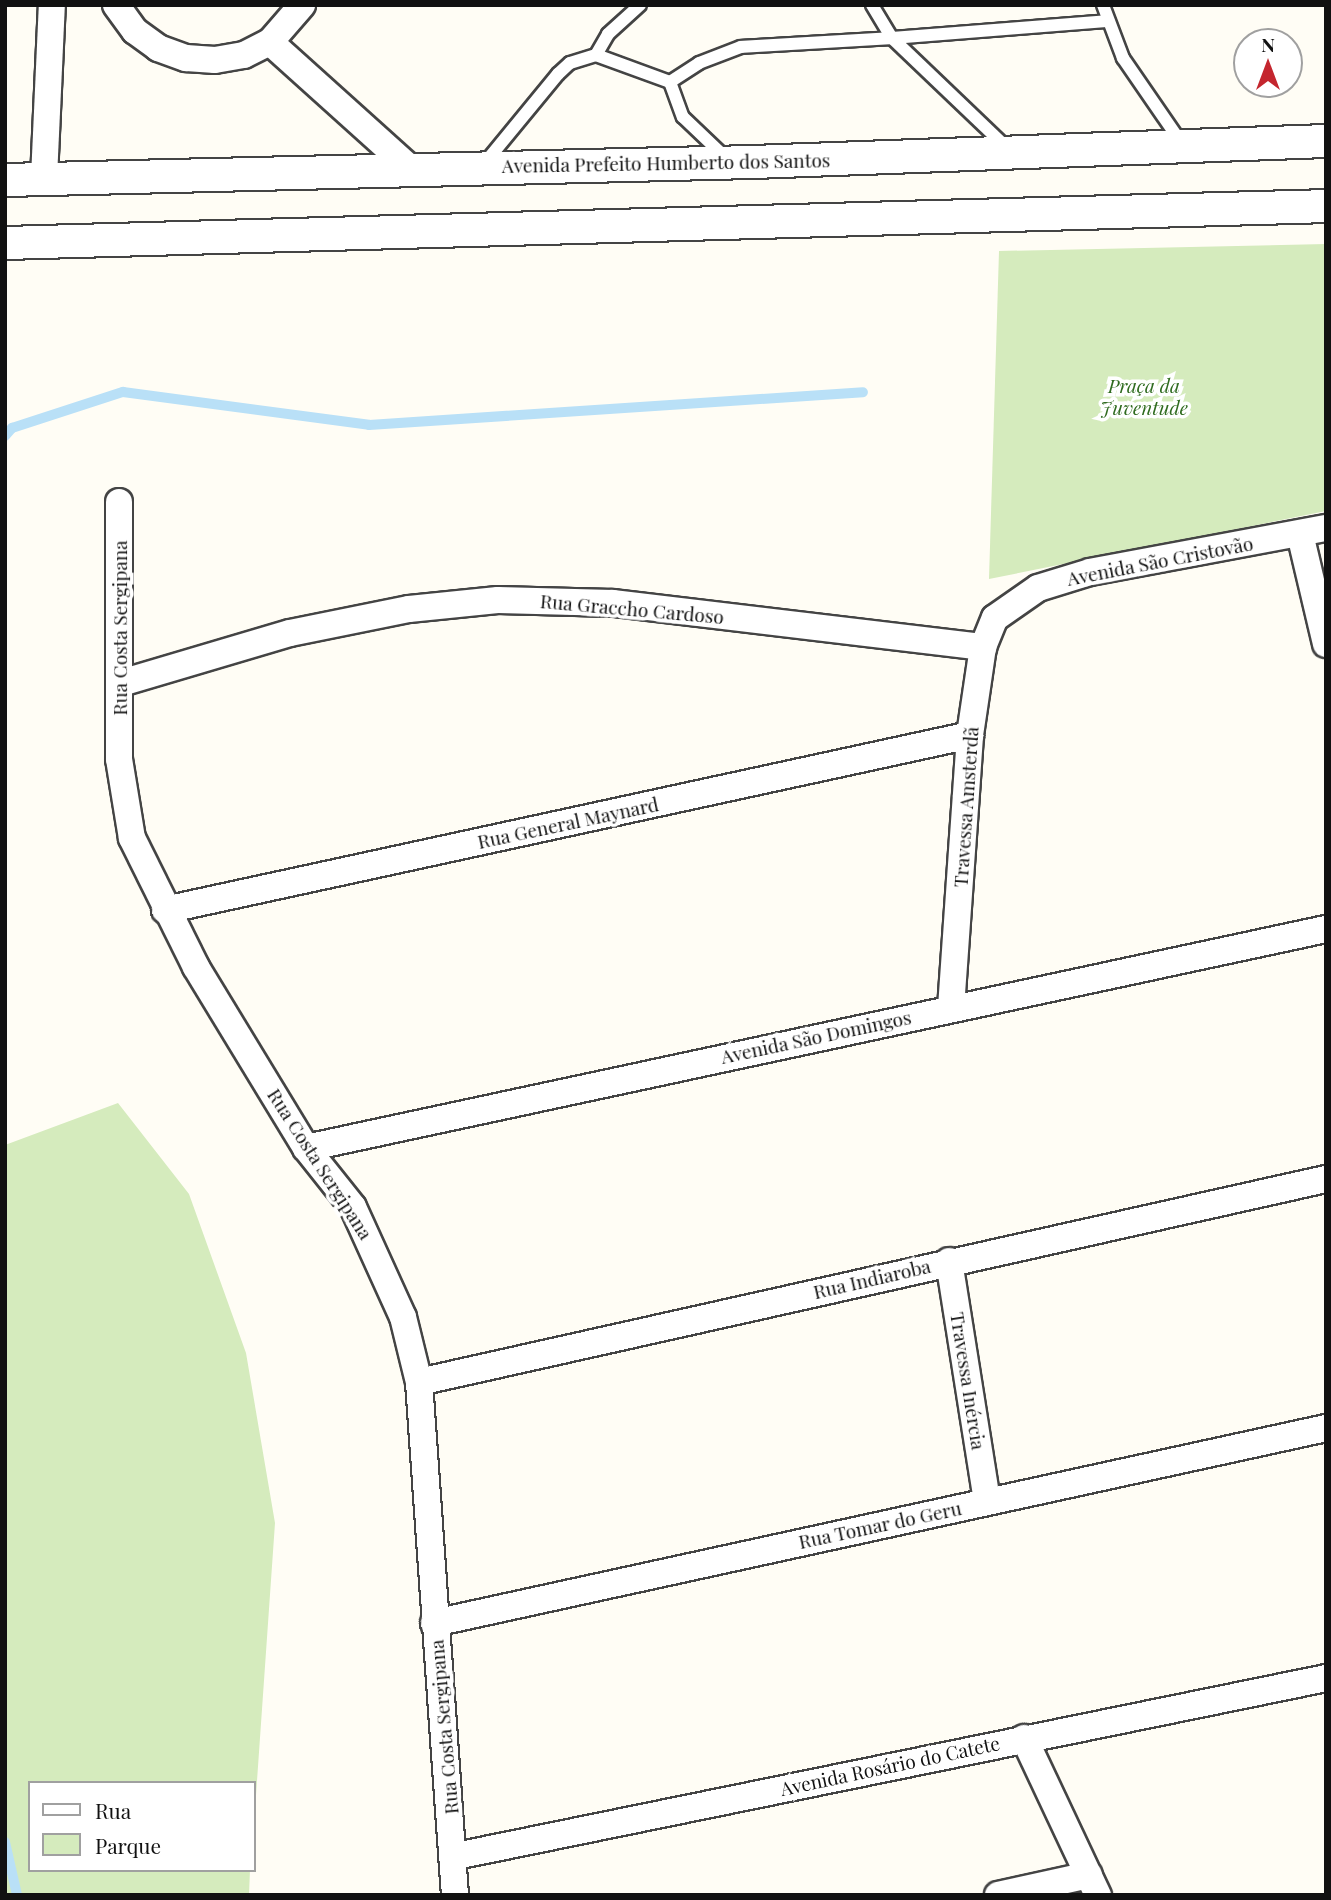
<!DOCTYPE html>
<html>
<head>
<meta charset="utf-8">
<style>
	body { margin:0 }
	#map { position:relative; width:1331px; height:1900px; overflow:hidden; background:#fffdf5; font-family:"Playfair Display",serif }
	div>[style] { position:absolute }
	.green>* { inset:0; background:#d5ebbd }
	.stream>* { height:10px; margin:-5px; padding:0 5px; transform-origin:5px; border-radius:5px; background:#b9e0f7 }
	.roads { filter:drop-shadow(2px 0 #444) drop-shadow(-2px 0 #444) drop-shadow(0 2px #444) drop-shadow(0 -2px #444) }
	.service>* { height:12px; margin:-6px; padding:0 6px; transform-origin:6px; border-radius:6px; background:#fff }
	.minor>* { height:26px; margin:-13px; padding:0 13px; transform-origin:13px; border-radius:13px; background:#fff }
	.tertiary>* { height:32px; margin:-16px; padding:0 16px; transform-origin:16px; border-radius:16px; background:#fff }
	span { translate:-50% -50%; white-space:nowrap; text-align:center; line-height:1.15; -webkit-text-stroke:7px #fff; paint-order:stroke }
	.street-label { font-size:19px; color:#111 }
	.park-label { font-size:19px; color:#2f6b1f; font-style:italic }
	.frame { position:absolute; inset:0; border:7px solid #111; pointer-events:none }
	.legend { position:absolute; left:28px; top:1781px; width:228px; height:91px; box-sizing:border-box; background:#fff; border:2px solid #a0a0a0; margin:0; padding:9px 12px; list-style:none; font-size:21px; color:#111 }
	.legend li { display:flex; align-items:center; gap:14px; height:35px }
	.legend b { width:35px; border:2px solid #a0a0a0 }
	.north { position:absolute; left:1233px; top:28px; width:70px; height:70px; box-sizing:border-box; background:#fff; border:2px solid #a0a0a0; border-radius:50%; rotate:0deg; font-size:19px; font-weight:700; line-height:28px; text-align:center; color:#111 }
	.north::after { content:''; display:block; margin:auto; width:24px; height:32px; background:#c4262e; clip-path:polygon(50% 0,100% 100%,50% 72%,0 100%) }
</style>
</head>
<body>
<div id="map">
	<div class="green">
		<div style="clip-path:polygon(1326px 244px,1326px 511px,989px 579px,999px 251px)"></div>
		<div style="clip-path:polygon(118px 1103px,189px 1194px,246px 1353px,275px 1523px,254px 1824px,254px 1783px,30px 1783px,30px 1870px,250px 1870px,249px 1895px,5px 1895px,5px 1145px)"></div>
	</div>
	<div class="stream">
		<div style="left:5px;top:436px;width:11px;rotate:-49deg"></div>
		<div style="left:12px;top:428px;width:117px;rotate:-18deg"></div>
		<div style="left:123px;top:392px;width:248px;rotate:7.6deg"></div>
		<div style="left:369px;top:425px;width:495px;rotate:-3.8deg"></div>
		<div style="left:5px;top:1842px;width:54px;rotate:77.2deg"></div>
	</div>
	<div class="roads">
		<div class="service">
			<div style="left:872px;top:5px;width:39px;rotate:59deg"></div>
			<div style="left:892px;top:38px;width:215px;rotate:-4.5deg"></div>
			<div style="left:1103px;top:5px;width:57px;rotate:69.3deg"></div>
			<div style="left:1123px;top:58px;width:104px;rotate:55.5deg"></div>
			<div style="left:596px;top:55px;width:24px;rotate:-60deg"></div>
			<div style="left:608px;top:34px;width:43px;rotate:-42.2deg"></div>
			<div style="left:670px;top:82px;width:37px;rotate:70deg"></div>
			<div style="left:683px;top:117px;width:58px;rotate:43.6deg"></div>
			<div style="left:484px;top:164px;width:117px;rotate:-50.6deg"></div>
			<div style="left:558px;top:74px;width:16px;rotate:-43deg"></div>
			<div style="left:570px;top:63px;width:27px;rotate:-17deg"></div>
			<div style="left:596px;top:55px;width:79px;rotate:20deg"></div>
			<div style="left:670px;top:82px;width:35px;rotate:-33deg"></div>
			<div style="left:699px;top:63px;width:45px;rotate:-20.9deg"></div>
			<div style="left:741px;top:47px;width:151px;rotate:-3.4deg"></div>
			<div style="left:892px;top:38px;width:159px;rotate:43.7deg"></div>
		</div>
		<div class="minor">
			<div style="left:116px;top:5px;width:32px;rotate:54deg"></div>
			<div style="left:135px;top:31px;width:29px;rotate:36deg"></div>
			<div style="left:158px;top:48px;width:30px;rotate:20deg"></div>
			<div style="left:186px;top:58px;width:29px;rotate:4deg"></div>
			<div style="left:215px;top:60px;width:29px;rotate:-10deg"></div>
			<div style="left:244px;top:55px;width:29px;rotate:-27deg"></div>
			<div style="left:270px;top:42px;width:49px;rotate:-49.1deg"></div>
			<div style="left:270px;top:42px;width:190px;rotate:42deg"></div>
			<div style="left:44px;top:178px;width:173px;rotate:-87.4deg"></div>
			<div style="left:119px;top:502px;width:257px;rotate:90deg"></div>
			<div style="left:119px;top:759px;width:80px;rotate:80.7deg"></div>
			<div style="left:132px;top:838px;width:144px;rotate:63.6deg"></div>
			<div style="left:196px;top:967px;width:212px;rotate:58.7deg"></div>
			<div style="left:306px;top:1148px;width:75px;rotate:51.5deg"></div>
			<div style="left:353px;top:1207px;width:121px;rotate:65.6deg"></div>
			<div style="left:403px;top:1317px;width:67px;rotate:76.2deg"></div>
			<div style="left:419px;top:1382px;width:514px;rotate:85.99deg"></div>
			<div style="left:1300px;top:534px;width:113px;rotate:76.7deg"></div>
			<div style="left:121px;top:683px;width:176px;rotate:-16.5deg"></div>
			<div style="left:290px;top:633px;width:121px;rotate:-11.4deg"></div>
			<div style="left:409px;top:609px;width:89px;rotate:-5.8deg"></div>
			<div style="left:498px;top:600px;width:115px;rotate:1.5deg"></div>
			<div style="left:613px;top:603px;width:373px;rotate:6.8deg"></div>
			<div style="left:165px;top:910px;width:824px;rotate:-12.26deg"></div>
			<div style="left:951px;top:1008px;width:274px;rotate:-86deg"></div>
			<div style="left:970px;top:735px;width:89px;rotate:-81.6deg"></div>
			<div style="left:983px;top:647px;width:31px;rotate:-68deg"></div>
			<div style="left:995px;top:618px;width:52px;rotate:-34.9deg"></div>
			<div style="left:1038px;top:588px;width:54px;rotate:-17.1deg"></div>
			<div style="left:1090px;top:572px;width:240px;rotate:-10.6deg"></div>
			<div style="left:306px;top:1148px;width:1043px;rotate:-12.12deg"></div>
			<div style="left:949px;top:1261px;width:243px;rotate:81deg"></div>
			<div style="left:419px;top:1382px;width:929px;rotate:-12.62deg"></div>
			<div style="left:434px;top:1623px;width:913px;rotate:-12.33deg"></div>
			<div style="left:1024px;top:1738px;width:174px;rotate:64.8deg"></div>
			<div style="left:456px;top:1856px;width:888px;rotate:-11.56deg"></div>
			<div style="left:998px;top:1895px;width:93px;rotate:-12.4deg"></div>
		</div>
		<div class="tertiary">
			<div style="left:5px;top:180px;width:748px;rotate:-1.38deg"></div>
			<div style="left:753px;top:162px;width:573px;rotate:-2.1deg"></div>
			<div style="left:5px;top:243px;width:1322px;rotate:-1.6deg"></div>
		</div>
	</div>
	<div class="street-label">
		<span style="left:666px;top:163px;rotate:-1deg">Avenida Prefeito Humberto dos Santos</span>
		<span style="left:1160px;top:561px;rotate:-11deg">Avenida São Cristovão</span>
		<span style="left:632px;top:609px;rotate:5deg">Rua Graccho Cardoso</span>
		<span style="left:120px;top:628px;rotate:-90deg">Rua Costa Sergipana</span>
		<span style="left:966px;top:807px;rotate:-86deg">Travessa Amsterdã</span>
		<span style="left:568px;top:823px;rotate:-12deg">Rua General Maynard</span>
		<span style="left:816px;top:1037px;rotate:-12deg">Avenida São Domingos</span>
		<span style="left:320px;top:1164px;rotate:57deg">Rua Costa Sergipana</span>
		<span style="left:872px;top:1279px;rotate:-13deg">Rua Indiaroba</span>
		<span style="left:968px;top:1381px;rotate:81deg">Travessa Inércia</span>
		<span style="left:880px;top:1525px;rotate:-12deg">Rua Tomar do Geru</span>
		<span style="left:444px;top:1727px;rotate:-95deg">Rua Costa Sergipana</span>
		<span style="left:890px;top:1766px;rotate:-12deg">Avenida Rosário do Catete</span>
	</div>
	<div class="park-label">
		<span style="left:1144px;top:397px">Praça da<br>Juventude</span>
	</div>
	<div class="frame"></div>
	<ul class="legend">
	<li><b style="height:9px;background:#fff"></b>Rua</li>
	<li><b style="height:19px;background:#d5ebbd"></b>Parque</li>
	</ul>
	<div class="north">N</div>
</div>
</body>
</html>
